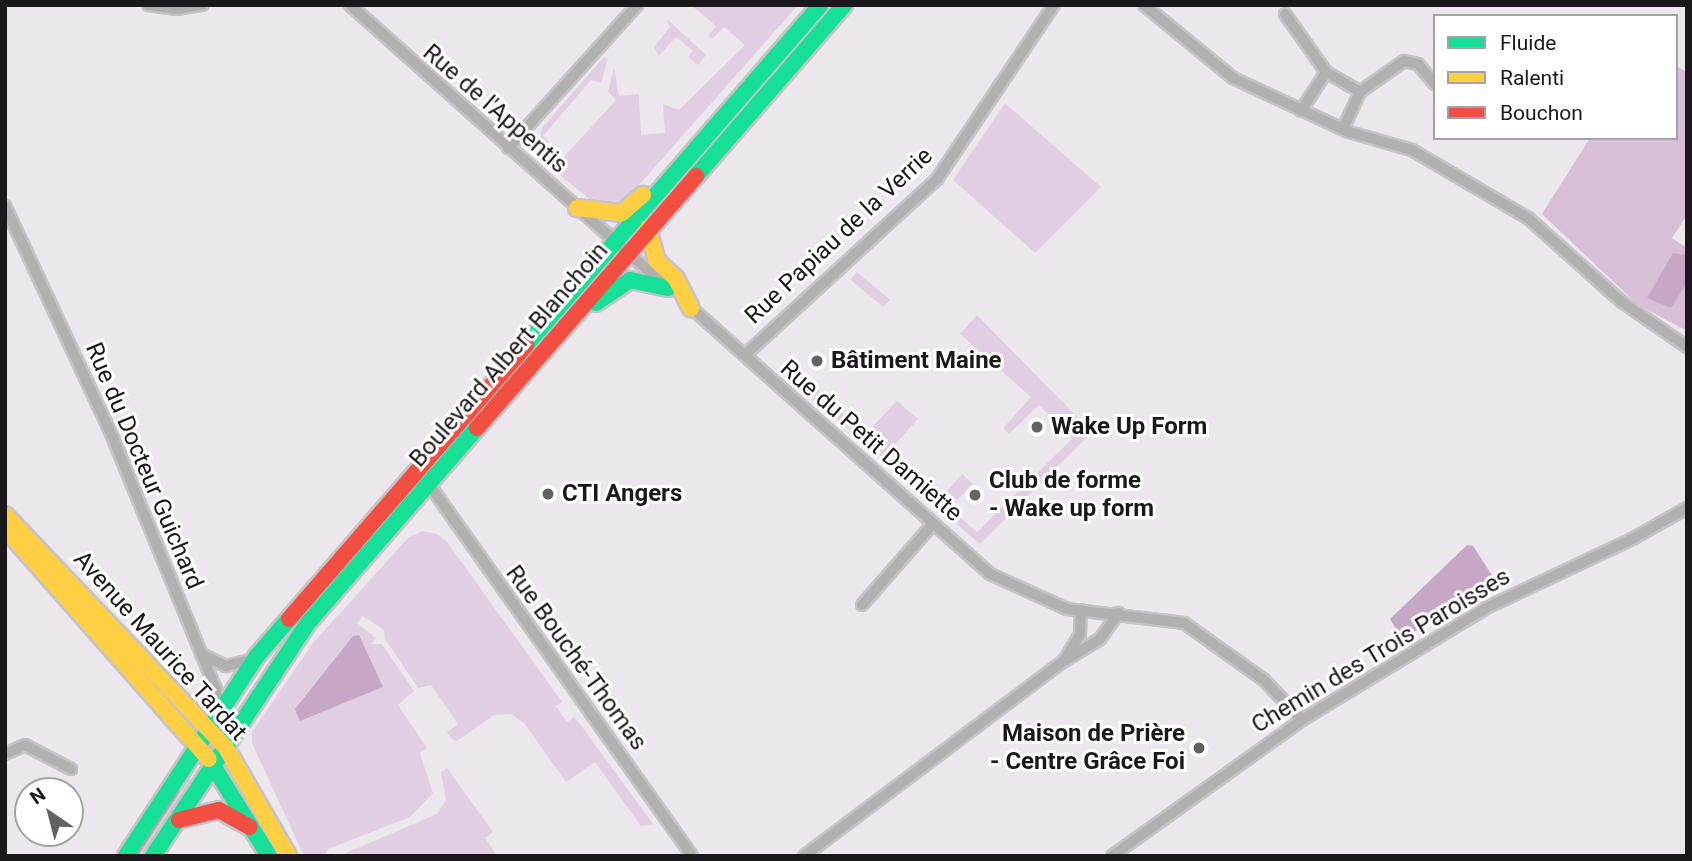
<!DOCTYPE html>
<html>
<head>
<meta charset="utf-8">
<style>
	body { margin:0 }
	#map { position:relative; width:1692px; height:861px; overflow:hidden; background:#ece7ec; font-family:Roboto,sans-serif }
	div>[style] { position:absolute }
	.green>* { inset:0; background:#e2cee2; transform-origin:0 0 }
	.forest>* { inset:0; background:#d9bed8 }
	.water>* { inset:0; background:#c7a7c6 }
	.roads { filter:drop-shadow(2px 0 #c6c3c6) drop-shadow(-2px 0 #c6c3c6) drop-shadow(0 2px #c6c3c6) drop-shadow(0 -2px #c6c3c6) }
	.street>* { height:10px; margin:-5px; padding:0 5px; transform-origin:5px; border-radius:5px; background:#b1afb0 }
	.fast>* { height:16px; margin:-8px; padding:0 8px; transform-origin:8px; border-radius:8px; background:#16e098 }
	.slow>* { height:16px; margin:-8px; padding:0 8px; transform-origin:8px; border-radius:8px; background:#ffcf43 }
	.jam>* { height:16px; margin:-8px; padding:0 8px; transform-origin:8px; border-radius:8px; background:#f24e42 }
	.tram>* { height:2px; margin:-1px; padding:0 1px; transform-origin:1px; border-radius:1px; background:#a9a6a9 }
	.dots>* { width:19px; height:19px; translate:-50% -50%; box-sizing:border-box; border:4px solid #fff; border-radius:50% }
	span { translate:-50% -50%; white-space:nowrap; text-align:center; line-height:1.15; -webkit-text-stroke:6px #fff; paint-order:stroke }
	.street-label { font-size:24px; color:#1b181b }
	.poi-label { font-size:24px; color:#1b181b; font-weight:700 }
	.left { translate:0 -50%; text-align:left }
	.right { translate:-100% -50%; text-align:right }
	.frame { position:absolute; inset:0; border:7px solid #1b181b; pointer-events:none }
	.legend { position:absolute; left:1433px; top:14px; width:245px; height:126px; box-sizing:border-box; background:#fff; border:2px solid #a4a3a4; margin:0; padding:9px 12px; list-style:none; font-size:21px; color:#1b181b }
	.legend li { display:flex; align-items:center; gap:14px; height:35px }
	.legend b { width:35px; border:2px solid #a4a3a4 }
	.north { position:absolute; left:14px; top:777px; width:70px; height:70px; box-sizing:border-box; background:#fff; border:2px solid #a4a3a4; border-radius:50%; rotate:325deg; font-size:19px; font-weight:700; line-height:28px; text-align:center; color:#1b181b }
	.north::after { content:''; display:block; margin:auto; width:24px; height:32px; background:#646064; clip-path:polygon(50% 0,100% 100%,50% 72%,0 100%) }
</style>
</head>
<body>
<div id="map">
	<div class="green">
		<div style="clip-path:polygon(691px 5px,798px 5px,632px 193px,617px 203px,594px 203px,545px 163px,538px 147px,542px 128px,604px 57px,608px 59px,601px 83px,591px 80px,543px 136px,549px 142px,545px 147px,561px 160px,616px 100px,608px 92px,614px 67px,619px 96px,639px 94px,641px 135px,665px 133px,663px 104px,679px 110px,745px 45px,724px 27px,712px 39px,708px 36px,716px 26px)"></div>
		<div style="clip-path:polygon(667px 19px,706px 55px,698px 65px,688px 57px,693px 51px,676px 37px,659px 56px,654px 47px,670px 27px)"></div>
		<div style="clip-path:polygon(1005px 103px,1101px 187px,1035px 253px,953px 180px)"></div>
		<div style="left:857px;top:272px;width:43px;height:10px;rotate:40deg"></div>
		<div style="clip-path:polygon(977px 315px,1092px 432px,980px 544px,928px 499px,933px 493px,940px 499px,962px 474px,973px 484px,949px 508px,977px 532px,1072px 439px,1039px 405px,1009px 434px,1003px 428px,1031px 397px,960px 334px)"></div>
		<div style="left:797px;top:372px;width:64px;height:9px;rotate:42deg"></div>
		<div style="clip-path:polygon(897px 401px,918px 419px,883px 458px,841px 422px,847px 416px,866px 433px)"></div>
		<div style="clip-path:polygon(422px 531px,437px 534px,447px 542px,562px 702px,556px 706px,567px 722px,574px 717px,580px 724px,653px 824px,641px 826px,595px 762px,566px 782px,524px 723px,511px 714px,494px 715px,457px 741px,453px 740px,447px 732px,458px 724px,431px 685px,418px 688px,385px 639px,384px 630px,363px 616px,357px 623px,376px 638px,371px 644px,382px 644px,414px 691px,398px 705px,427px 748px,420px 753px,433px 793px,410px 817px,328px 849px,324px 856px,304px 856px,252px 743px,252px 732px,313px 643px,408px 538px)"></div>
		<div style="clip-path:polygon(447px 768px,493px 832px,485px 838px,497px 856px,339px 856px,437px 814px,446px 800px,441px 772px)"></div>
		<div style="left:185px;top:775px;width:12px;height:97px;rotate:35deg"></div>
	</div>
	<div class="forest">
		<div style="clip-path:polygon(1676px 66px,1687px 72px,1687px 215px,1672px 238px,1687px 248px,1687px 331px,1637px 304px,1542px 214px,1590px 138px,1676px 138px)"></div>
	</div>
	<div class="water">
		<div style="clip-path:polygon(1673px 253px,1687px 255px,1687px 283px,1671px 308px,1647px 298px)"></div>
		<div style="clip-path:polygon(1467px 545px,1473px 546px,1497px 583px,1402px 639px,1390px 619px)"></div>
		<div style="clip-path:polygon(359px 635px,383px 687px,300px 721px,295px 709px,353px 636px)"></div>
	</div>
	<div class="roads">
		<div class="street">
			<div style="left:148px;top:5px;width:29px;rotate:8deg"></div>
			<div style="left:177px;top:9px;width:26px;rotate:-9deg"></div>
			<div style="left:350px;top:5px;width:424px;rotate:41.7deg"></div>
			<div style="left:1144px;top:5px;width:115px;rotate:39.4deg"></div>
			<div style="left:1233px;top:78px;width:128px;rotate:25deg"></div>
			<div style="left:1349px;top:132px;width:66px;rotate:15.9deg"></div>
			<div style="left:1412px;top:150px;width:134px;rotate:30.4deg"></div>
			<div style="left:1528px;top:218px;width:126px;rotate:41.8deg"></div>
			<div style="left:1622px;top:302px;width:79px;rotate:34.7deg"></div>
			<div style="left:1285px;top:14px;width:71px;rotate:54.7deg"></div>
			<div style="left:1301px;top:111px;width:46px;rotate:-57.3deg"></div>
			<div style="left:1326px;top:72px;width:39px;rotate:30deg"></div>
			<div style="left:1343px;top:129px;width:41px;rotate:-65.3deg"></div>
			<div style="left:1360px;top:92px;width:54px;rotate:-35.2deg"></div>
			<div style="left:1404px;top:61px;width:14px;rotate:12deg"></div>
			<div style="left:1418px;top:64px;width:26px;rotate:50deg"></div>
			<div style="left:508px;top:148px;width:193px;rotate:-47.9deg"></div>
			<div style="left:5px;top:206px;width:248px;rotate:65deg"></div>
			<div style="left:110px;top:431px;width:279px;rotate:67.7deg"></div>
			<div style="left:216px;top:689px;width:58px;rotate:81deg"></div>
			<div style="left:687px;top:304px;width:406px;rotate:41.7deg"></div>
			<div style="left:990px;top:574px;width:85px;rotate:24.4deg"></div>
			<div style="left:1067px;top:609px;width:118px;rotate:6.8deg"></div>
			<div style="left:1184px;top:623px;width:98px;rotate:35.5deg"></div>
			<div style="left:1264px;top:680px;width:55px;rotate:46.5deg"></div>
			<div style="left:745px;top:355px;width:260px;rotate:-42.5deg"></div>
			<div style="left:937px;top:179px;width:210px;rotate:-56.1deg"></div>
			<div style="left:422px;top:483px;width:13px;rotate:32deg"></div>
			<div style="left:433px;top:490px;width:448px;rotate:54.7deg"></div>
			<div style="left:862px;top:605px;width:108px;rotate:-48.8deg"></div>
			<div style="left:201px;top:654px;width:28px;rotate:26deg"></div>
			<div style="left:226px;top:666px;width:29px;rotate:-14deg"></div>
			<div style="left:1064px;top:661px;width:42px;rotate:-31.4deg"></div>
			<div style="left:1100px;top:639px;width:32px;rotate:-55deg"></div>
			<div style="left:5px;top:754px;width:22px;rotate:-24deg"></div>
			<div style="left:25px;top:745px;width:52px;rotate:27.6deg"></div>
			<div style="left:804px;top:856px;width:325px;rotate:-36.9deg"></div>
			<div style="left:1064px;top:661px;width:31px;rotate:-59deg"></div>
			<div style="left:1080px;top:634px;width:24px;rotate:-88deg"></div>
			<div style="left:1112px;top:856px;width:234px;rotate:-35.6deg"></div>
			<div style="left:1302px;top:720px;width:215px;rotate:-31.3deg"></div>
			<div style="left:1486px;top:608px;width:164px;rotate:-25.3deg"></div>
			<div style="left:1634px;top:538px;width:61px;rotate:-29.5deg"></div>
		</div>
		<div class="fast">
			<div style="left:696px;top:176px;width:226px;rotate:-49.1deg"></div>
			<div style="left:596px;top:303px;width:41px;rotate:-34.1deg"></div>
			<div style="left:630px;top:280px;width:39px;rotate:12deg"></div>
			<div style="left:526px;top:345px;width:449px;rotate:-49.1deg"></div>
			<div style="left:209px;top:759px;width:114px;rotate:58.3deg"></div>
			<div style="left:126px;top:856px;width:238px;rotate:-56.8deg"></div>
			<div style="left:256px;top:657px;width:50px;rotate:-49deg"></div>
			<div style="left:153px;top:856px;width:278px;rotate:-56.4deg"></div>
			<div style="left:307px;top:624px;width:259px;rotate:-49.1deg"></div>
		</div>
		<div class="slow">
			<div style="left:577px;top:208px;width:45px;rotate:6.3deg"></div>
			<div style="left:622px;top:213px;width:28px;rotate:-41deg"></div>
			<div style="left:648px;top:228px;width:34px;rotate:75deg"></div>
			<div style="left:657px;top:261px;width:26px;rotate:43deg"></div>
			<div style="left:676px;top:279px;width:33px;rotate:63deg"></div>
			<div style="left:5px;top:515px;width:321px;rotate:46.5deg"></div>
			<div style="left:226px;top:748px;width:125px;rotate:60.1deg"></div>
			<div style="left:5px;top:528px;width:308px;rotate:48.6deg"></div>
		</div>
		<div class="jam">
			<div style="left:477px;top:428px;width:334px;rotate:-49deg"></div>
			<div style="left:289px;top:619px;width:362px;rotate:-49.1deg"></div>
			<div style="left:179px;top:820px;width:41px;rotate:-14deg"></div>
			<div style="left:219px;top:810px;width:35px;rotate:29deg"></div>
		</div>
	</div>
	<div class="tram">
		<div style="left:136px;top:856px;width:77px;rotate:-56.7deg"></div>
	</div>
	<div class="dots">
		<div style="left:817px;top:361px;background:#646064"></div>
		<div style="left:1037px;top:427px;background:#646064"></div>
		<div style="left:548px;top:494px;background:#646064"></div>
		<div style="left:975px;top:495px;background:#646064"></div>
		<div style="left:1199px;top:748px;background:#646064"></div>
	</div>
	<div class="street-label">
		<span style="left:495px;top:109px;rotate:41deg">Rue de l'Appentis</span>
		<span style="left:839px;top:236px;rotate:-43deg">Rue Papiau de la Verrie</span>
		<span style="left:509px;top:355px;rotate:-49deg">Boulevard Albert Blanchoin</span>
		<span style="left:871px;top:441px;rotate:41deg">Rue du Petit Damiette</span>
		<span style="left:144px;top:466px;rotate:67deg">Rue du Docteur Guichard</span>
		<span style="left:160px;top:646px;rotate:48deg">Avenue Maurice Tardat</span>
		<span style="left:1381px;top:651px;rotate:-31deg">Chemin des Trois Paroisses</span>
		<span style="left:576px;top:658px;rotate:54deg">Rue Bouché-Thomas</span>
	</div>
	<div class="poi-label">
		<span class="left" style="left:831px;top:361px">Bâtiment Maine</span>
		<span class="left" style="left:1051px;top:427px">Wake Up Form</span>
		<span class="left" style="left:989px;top:495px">Club de forme<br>- Wake up form</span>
		<span class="left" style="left:562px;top:494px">CTI Angers</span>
		<span class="right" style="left:1185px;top:748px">Maison de Prière<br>- Centre Grâce Foi</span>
	</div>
	<div class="frame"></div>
	<ul class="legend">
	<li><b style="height:9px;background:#16e098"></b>Fluide</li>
	<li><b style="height:9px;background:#ffcf43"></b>Ralenti</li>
	<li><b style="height:9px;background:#f24e42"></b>Bouchon</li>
	</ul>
	<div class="north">N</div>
</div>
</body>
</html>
